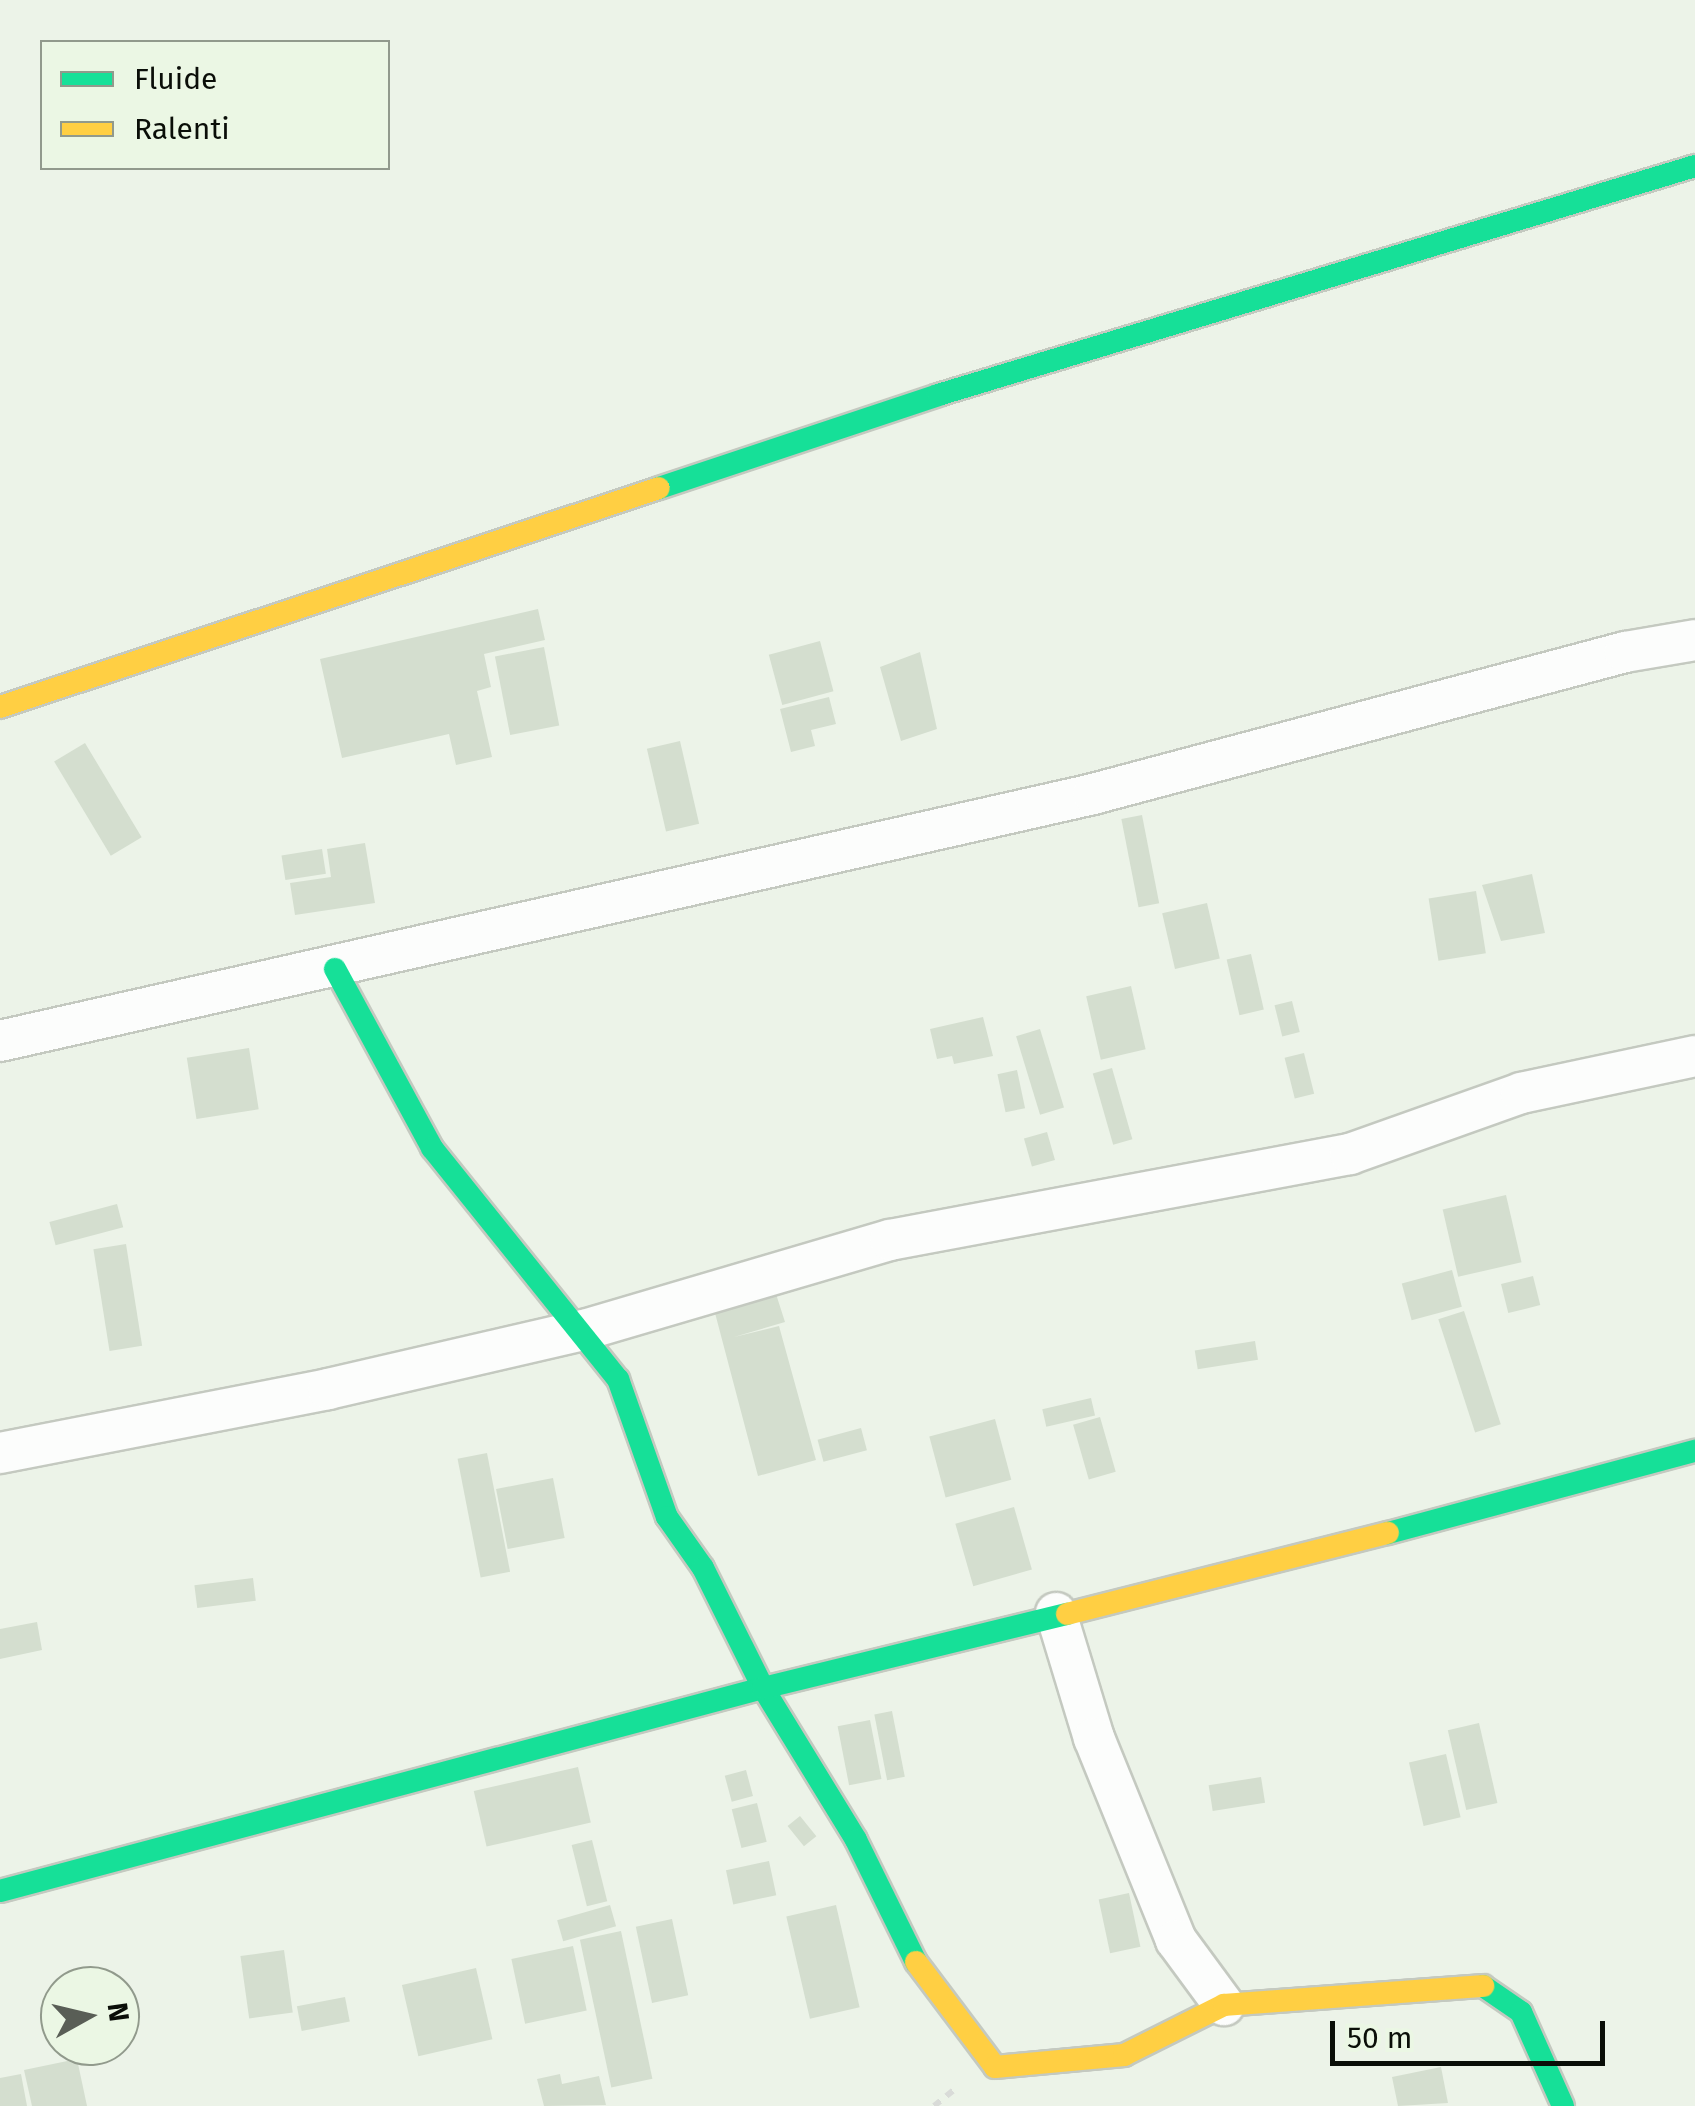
<!DOCTYPE html>
<html>
<head>
<meta charset="utf-8">
<style>
	body { margin:0 }
	#map { position:relative; width:1695px; height:2106px; overflow:hidden; background:#ecf3e8; font-family:"Fira Sans",sans-serif }
	div>[style] { position:absolute }
	.building>* { inset:0; background:#d4decf; transform-origin:0 0 }
	.path>* { height:6px; margin-top:-3px; transform-origin:0; background:repeating-linear-gradient(90deg,#d9dbd8 0 8px,transparent 0 16px) }
	.roads { filter:drop-shadow(2px 0 #c4c9c0) drop-shadow(-2px 0 #c4c9c0) drop-shadow(0 2px #c4c9c0) drop-shadow(0 -2px #c4c9c0) }
	.street>* { height:40px; margin:-20px; padding:0 20px; transform-origin:20px; border-radius:20px; background:#fcfdfc }
	.fast>* { height:22px; margin:-11px; padding:0 11px; transform-origin:11px; border-radius:11px; background:#16e098 }
	.slow>* { height:22px; margin:-11px; padding:0 11px; transform-origin:11px; border-radius:11px; background:#ffcf43 }
	span { translate:-50% -50%; white-space:nowrap; text-align:center; line-height:1.15; -webkit-text-stroke:8px #ebf7e4; paint-order:stroke }
	.legend { position:absolute; left:40px; top:40px; width:350px; height:130px; box-sizing:border-box; background:#ebf7e4; border:2px solid #919a8c; margin:0; padding:12px 18px; list-style:none; font-size:30px; color:#0a0e08 }
	.legend li { display:flex; align-items:center; gap:20px; height:50px }
	.legend b { width:50px; border:2px solid #919a8c }
	.north { position:absolute; left:40px; top:1966px; width:100px; height:100px; box-sizing:border-box; background:#ebf7e4; border:2px solid #919a8c; border-radius:50%; rotate:82deg; font-size:28px; font-weight:700; line-height:40px; text-align:center; color:#0a0e08 }
	.north::after { content:''; display:block; margin:auto; width:35px; height:45px; background:#595e56; clip-path:polygon(50% 0,100% 100%,50% 72%,0 100%) }
	.scale { position:absolute; left:1330px; top:2021px; width:275px; height:45px; box-sizing:border-box; border:5px solid #0a0e08; border-top:0; padding-left:12px; font-size:30px; line-height:35px; white-space:nowrap; color:#0a0e08; -webkit-text-stroke:8px #ebf7e4; paint-order:stroke }
</style>
</head>
<body>
<div id="map">
	<div class="building">
		<div style="clip-path:polygon(538px 609px,545px 640px,484px 654px,491px 687px,477px 691px,492px 757px,456px 765px,449px 734px,342px 758px,320px 659px)"></div>
		<div style="left:820px;top:641px;width:52px;height:53px;rotate:75deg"></div>
		<div style="left:544px;top:647px;width:80px;height:50px;rotate:79deg"></div>
		<div style="clip-path:polygon(920px 652px,937px 729px,901px 741px,880px 667px)"></div>
		<div style="clip-path:polygon(829px 697px,836px 724px,811px 730px,815px 746px,791px 752px,780px 709px)"></div>
		<div style="left:680px;top:741px;width:85px;height:34px;rotate:77deg"></div>
		<div style="left:85px;top:743px;width:110px;height:36px;rotate:59deg"></div>
		<div style="left:1142px;top:815px;width:90px;height:21px;rotate:79deg"></div>
		<div style="clip-path:polygon(365px 843px,375px 903px,295px 915px,290px 883px,331px 877px,327px 849px)"></div>
		<div style="left:322px;top:849px;width:25px;height:41px;rotate:81deg"></div>
		<div style="clip-path:polygon(1532px 874px,1545px 933px,1501px 941px,1482px 885px)"></div>
		<div style="left:1476px;top:891px;width:63px;height:48px;rotate:81deg"></div>
		<div style="left:1207px;top:903px;width:57px;height:46px;rotate:77deg"></div>
		<div style="left:1251px;top:954px;width:57px;height:25px;rotate:77deg"></div>
		<div style="left:1131px;top:986px;width:65px;height:46px;rotate:77deg"></div>
		<div style="left:1292px;top:1001px;width:32px;height:18px;rotate:76deg"></div>
		<div style="clip-path:polygon(983px 1017px,993px 1056px,954px 1064px,952px 1056px,937px 1059px,930px 1029px)"></div>
		<div style="left:1040px;top:1029px;width:82px;height:25px;rotate:73deg"></div>
		<div style="left:249px;top:1048px;width:62px;height:63px;rotate:81deg"></div>
		<div style="left:1304px;top:1053px;width:42px;height:20px;rotate:76deg"></div>
		<div style="left:1112px;top:1068px;width:74px;height:20px;rotate:74deg"></div>
		<div style="left:1017px;top:1070px;width:39px;height:20px;rotate:78deg"></div>
		<div style="left:1047px;top:1132px;width:29px;height:24px;rotate:74deg"></div>
		<div style="left:1506px;top:1195px;width:69px;height:65px;rotate:77deg"></div>
		<div style="left:117px;top:1204px;width:24px;height:70px;rotate:75deg"></div>
		<div style="left:126px;top:1244px;width:103px;height:33px;rotate:81deg"></div>
		<div style="left:1452px;top:1270px;width:38px;height:52px;rotate:75deg"></div>
		<div style="left:1533px;top:1276px;width:30px;height:33px;rotate:76deg"></div>
		<div style="clip-path:polygon(776px 1294px,785px 1322px,734px 1337px,779px 1326px,816px 1460px,758px 1476px,715px 1313px)"></div>
		<div style="left:1464px;top:1311px;width:119px;height:27px;rotate:72deg"></div>
		<div style="left:1255px;top:1341px;width:19px;height:61px;rotate:81deg"></div>
		<div style="left:1091px;top:1398px;width:18px;height:50px;rotate:77deg"></div>
		<div style="left:1100px;top:1417px;width:57px;height:28px;rotate:74deg"></div>
		<div style="left:995px;top:1419px;width:63px;height:68px;rotate:75deg"></div>
		<div style="left:861px;top:1428px;width:23px;height:45px;rotate:75deg"></div>
		<div style="left:487px;top:1453px;width:121px;height:30px;rotate:79deg"></div>
		<div style="left:553px;top:1478px;width:61px;height:58px;rotate:79deg"></div>
		<div style="left:1014px;top:1507px;width:65px;height:61px;rotate:74deg"></div>
		<div style="left:253px;top:1578px;width:23px;height:59px;rotate:83deg"></div>
		<div style="clip-path:polygon(37px 1622px,42px 1650px,0 1659px,0 1629px)"></div>
		<div style="left:892px;top:1711px;width:67px;height:18px;rotate:79deg"></div>
		<div style="left:870px;top:1720px;width:60px;height:33px;rotate:79deg"></div>
		<div style="left:1479px;top:1723px;width:82px;height:32px;rotate:77deg"></div>
		<div style="left:1446px;top:1754px;width:65px;height:38px;rotate:77deg"></div>
		<div style="left:578px;top:1767px;width:57px;height:107px;rotate:77deg"></div>
		<div style="left:746px;top:1770px;width:27px;height:22px;rotate:75deg"></div>
		<div style="left:1261px;top:1777px;width:26px;height:53px;rotate:81deg"></div>
		<div style="left:757px;top:1803px;width:40px;height:26px;rotate:76deg"></div>
		<div style="left:800px;top:1816px;width:26px;height:16px;rotate:51deg"></div>
		<div style="left:592px;top:1840px;width:63px;height:21px;rotate:76deg"></div>
		<div style="left:769px;top:1861px;width:35px;height:44px;rotate:78deg"></div>
		<div style="left:1129px;top:1893px;width:55px;height:31px;rotate:78deg"></div>
		<div style="left:610px;top:1905px;width:22px;height:55px;rotate:74deg"></div>
		<div style="left:836px;top:1905px;width:105px;height:51px;rotate:77deg"></div>
		<div style="left:672px;top:1919px;width:78px;height:37px;rotate:78deg"></div>
		<div style="left:621px;top:1931px;width:151px;height:42px;rotate:78deg"></div>
		<div style="left:573px;top:1946px;width:66px;height:63px;rotate:78deg"></div>
		<div style="left:284px;top:1950px;width:63px;height:44px;rotate:82deg"></div>
		<div style="left:476px;top:1968px;width:73px;height:76px;rotate:77deg"></div>
		<div style="left:345px;top:1997px;width:25px;height:49px;rotate:79deg"></div>
		<div style="clip-path:polygon(77px 2059px,87px 2106px,32px 2106px,24px 2070px)"></div>
		<div style="clip-path:polygon(1441px 2067px,1448px 2103px,1398px 2106px,1392px 2077px)"></div>
		<div style="clip-path:polygon(21px 2074px,27px 2106px,0 2106px,0 2078px)"></div>
		<div style="clip-path:polygon(560px 2074px,562px 2084px,599px 2076px,606px 2105px,544px 2106px,537px 2079px)"></div>
	</div>
	<div class="path">
		<div style="left:934px;top:2106px;width:28px;rotate:-39deg"></div>
	</div>
	<div class="roads">
		<div class="street">
			<div style="left:0;top:1041px;width:1121px;rotate:-12.73deg"></div>
			<div style="left:1093px;top:794px;width:551px;rotate:-14.94deg"></div>
			<div style="left:1625px;top:652px;width:71px;rotate:-9.7deg"></div>
			<div style="left:0;top:1453px;width:334px;rotate:-11deg"></div>
			<div style="left:328px;top:1389px;width:263px;rotate:-13deg"></div>
			<div style="left:584px;top:1330px;width:319px;rotate:-16.4deg"></div>
			<div style="left:890px;top:1240px;width:468px;rotate:-10.6deg"></div>
			<div style="left:1350px;top:1154px;width:182px;rotate:-19.6deg"></div>
			<div style="left:1521px;top:1093px;width:178px;rotate:-12deg"></div>
			<div style="left:1056px;top:1613px;width:131px;rotate:73.1deg"></div>
			<div style="left:1094px;top:1738px;width:218px;rotate:67.9deg"></div>
			<div style="left:1176px;top:1940px;width:81px;rotate:53.6deg"></div>
		</div>
		<div class="fast">
			<div style="left:659px;top:488px;width:294px;rotate:-18.4deg"></div>
			<div style="left:938px;top:395px;width:791px;rotate:-16.83deg"></div>
			<div style="left:335px;top:969px;width:204px;rotate:61.5deg"></div>
			<div style="left:432px;top:1148px;width:297px;rotate:51.2deg"></div>
			<div style="left:618px;top:1379px;width:146px;rotate:70.5deg"></div>
			<div style="left:667px;top:1517px;width:62px;rotate:54.8deg"></div>
			<div style="left:703px;top:1568px;width:134px;rotate:63.4deg"></div>
			<div style="left:763px;top:1688px;width:178px;rotate:58.5deg"></div>
			<div style="left:856px;top:1840px;width:136px;rotate:63.8deg"></div>
			<div style="left:1388px;top:1533px;width:318px;rotate:-15deg"></div>
			<div style="left:0;top:1891px;width:790px;rotate:-14.9deg"></div>
			<div style="left:763px;top:1688px;width:313px;rotate:-13.7deg"></div>
			<div style="left:1483px;top:1986px;width:46px;rotate:34.4deg"></div>
			<div style="left:1521px;top:2012px;width:103px;rotate:65.9deg"></div>
		</div>
		<div class="slow">
			<div style="left:0;top:707px;width:694px;rotate:-18.38deg"></div>
			<div style="left:1067px;top:1614px;width:331px;rotate:-14.2deg"></div>
			<div style="left:916px;top:1962px;width:131px;rotate:53deg"></div>
			<div style="left:995px;top:2067px;width:130px;rotate:-5.3deg"></div>
			<div style="left:1124px;top:2055px;width:112px;rotate:-26.6deg"></div>
			<div style="left:1224px;top:2005px;width:260px;rotate:-4.2deg"></div>
		</div>
	</div>
	<ul class="legend">
	<li><b style="height:12px;background:#16e098"></b>Fluide</li>
	<li><b style="height:12px;background:#ffcf43"></b>Ralenti</li>
	</ul>
	<div class="north">N</div>
	<div class="scale">50 m</div>
</div>
</body>
</html>
